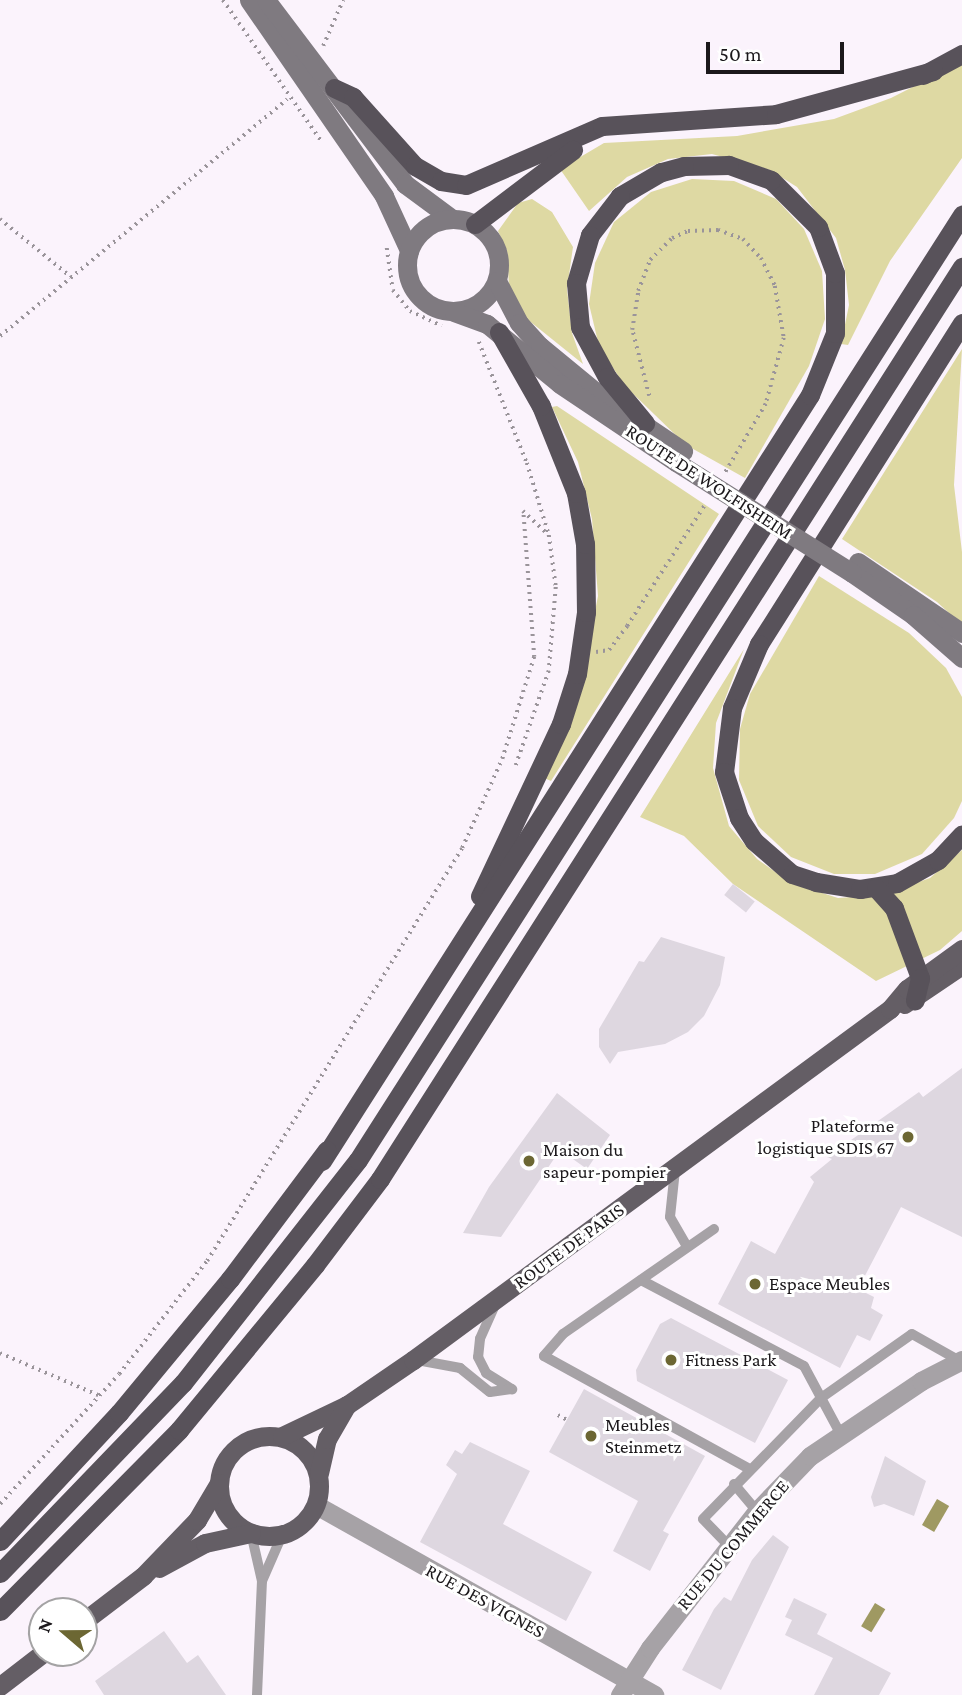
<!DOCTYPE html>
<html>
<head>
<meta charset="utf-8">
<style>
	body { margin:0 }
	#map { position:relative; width:962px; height:1695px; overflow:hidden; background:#fbf3fc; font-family:"Crimson Pro",serif }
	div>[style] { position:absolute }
	.green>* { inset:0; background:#ded9a3 }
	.water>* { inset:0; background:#9f9962; transform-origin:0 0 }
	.building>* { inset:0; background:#ded7e0; transform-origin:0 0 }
	.path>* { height:3.5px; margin-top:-1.75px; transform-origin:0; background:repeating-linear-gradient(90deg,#9a949a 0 2px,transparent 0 7px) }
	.service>* { height:10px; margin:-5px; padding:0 5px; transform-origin:5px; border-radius:5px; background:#a6a2a6 }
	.minor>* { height:19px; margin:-9.5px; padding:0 9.5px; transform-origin:9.5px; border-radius:9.5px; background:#a6a2a6 }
	.secondary>* { height:19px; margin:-9.5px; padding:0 9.5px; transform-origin:9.5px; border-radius:9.5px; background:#7f7a80 }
	.secondary>.ring { margin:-9.5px; padding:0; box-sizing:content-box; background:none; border:19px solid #7f7a80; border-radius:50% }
	.primary>* { height:19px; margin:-9.5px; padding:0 9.5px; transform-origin:9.5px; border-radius:9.5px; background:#645e65 }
	.primary>.ring { margin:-9.5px; padding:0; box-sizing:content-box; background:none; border:19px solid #645e65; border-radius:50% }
	.trunk>* { height:19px; margin:-9.5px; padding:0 9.5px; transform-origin:9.5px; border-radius:9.5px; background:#58525a }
	.secondary-bridge>* { height:19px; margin:-9.5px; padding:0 9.5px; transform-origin:9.5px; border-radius:9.5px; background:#7f7a80 }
	.dots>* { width:19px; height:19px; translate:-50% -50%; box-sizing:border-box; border:4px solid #fff; border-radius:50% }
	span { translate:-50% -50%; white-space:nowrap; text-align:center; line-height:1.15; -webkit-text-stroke:6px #fff; paint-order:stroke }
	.street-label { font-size:19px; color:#1b181b }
	.poi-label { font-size:19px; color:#1b181b }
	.right { translate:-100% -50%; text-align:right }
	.left { translate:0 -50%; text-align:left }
	.north { position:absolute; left:28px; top:1597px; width:70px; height:70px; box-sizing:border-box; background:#fff; border:2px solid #a4a3a4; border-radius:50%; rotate:290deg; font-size:19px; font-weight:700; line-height:28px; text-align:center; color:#1b181b }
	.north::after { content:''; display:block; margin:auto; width:24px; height:32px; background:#6c6733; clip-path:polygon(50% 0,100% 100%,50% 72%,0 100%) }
	.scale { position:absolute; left:706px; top:42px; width:138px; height:32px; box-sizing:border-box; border:4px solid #1b181b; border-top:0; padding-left:9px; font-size:21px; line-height:24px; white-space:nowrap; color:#1b181b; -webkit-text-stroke:5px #fff; paint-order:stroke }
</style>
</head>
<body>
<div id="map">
	<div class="green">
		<div style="clip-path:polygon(962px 62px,962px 158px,890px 261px,848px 345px,841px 344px,849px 305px,845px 270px,836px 238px,797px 187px,770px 170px,712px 154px,668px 159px,627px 177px,589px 211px,560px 169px,604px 143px,737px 136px,834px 119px,891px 98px)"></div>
		<div style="clip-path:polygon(692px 179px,734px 181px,776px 199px,804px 229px,822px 271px,825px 319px,809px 366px,745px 478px,686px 445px,624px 385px,599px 346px,589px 304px,595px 263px,614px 222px,651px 192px)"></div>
		<div style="clip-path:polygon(532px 199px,552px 212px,573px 247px,567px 289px,572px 333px,583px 364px,527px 319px,509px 287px,507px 251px,498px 231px,518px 203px)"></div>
		<div style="clip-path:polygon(962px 349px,954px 485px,962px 552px,962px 625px,937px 602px,842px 539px)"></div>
		<div style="clip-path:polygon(557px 406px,719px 514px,551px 781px,544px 778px,581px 682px,598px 596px,592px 519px,578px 462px,552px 407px)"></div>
		<div style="clip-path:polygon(819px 576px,909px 633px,946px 668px,962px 697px,962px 801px,954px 818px,922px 854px,875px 874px,834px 874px,791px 857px,758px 826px,739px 780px,740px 729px,750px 694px)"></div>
		<div style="clip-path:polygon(744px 649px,716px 723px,713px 768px,729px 826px,757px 859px,791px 883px,838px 898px,882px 895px,930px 878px,962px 850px,962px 931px,940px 950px,876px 981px,733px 884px,684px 836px,640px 817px)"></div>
	</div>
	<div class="water">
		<div style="left:937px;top:1499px;width:14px;height:30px;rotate:30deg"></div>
		<div style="left:875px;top:1603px;width:12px;height:27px;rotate:31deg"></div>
	</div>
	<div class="building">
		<div style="left:733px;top:884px;width:28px;height:14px;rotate:39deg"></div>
		<div style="clip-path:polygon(661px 937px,725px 957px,720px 985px,704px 1016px,688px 1032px,665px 1044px,618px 1052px,610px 1064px,599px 1047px,599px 1029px,639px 961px,644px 962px)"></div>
		<div style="clip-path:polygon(962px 1068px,962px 1237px,901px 1207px,858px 1289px,874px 1297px,871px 1308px,883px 1315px,870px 1341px,857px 1335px,840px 1368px,718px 1304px,751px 1241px,775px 1254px,814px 1182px,810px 1177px,832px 1159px,827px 1157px,919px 1092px,923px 1097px)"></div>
		<div style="clip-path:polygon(557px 1093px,610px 1135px,587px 1169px,560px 1150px,501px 1237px,463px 1233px,489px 1187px)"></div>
		<div style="clip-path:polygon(671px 1318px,788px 1380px,755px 1443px,637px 1381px,636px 1370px,660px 1324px)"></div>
		<div style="clip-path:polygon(584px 1389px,705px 1456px,663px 1531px,669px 1534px,650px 1571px,613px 1551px,638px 1501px,549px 1452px)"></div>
		<div style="clip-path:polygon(470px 1442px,530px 1471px,503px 1524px,592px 1572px,566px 1621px,420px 1542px,457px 1474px,446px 1465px,455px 1450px,462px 1454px)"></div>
		<div style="clip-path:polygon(885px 1456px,926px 1481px,914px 1516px,884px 1504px,874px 1507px,871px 1497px)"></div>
		<div style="clip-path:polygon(773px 1535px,789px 1547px,721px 1690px,682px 1670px,714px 1609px,724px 1597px,731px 1601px,752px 1560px)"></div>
		<div style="clip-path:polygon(794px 1598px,827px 1614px,817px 1634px,891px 1673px,879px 1695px,814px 1695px,833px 1658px,785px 1635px,792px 1620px,785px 1617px)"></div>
		<div style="clip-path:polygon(164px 1631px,187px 1663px,198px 1655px,226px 1695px,104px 1695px,95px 1681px)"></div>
	</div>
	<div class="path">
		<div style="left:223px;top:0;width:173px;rotate:55.1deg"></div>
		<div style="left:323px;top:46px;width:50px;rotate:-66.5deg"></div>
		<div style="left:0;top:219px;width:92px;rotate:39.2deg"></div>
		<div style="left:387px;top:248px;width:42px;rotate:81.9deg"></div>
		<div style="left:393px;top:290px;width:27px;rotate:51deg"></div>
		<div style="left:410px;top:311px;width:35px;rotate:25deg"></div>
		<div style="left:0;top:336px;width:372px;rotate:-39.5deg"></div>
		<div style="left:479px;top:342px;width:130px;rotate:68.4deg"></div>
		<div style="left:527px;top:463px;width:75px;rotate:73deg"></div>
		<div style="left:549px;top:535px;width:52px;rotate:82.3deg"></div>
		<div style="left:556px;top:587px;width:84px;rotate:94.8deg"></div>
		<div style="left:549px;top:671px;width:100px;rotate:109.3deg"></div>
		<div style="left:649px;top:396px;width:68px;rotate:-104.4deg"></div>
		<div style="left:632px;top:330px;width:39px;rotate:-81deg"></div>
		<div style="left:638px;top:291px;width:33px;rotate:-69deg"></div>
		<div style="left:650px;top:260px;width:31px;rotate:-45deg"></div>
		<div style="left:672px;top:238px;width:17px;rotate:-24deg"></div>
		<div style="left:688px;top:231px;width:30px;rotate:-2deg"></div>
		<div style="left:718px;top:230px;width:27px;rotate:20deg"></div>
		<div style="left:743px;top:239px;width:26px;rotate:47deg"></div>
		<div style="left:761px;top:258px;width:31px;rotate:63deg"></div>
		<div style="left:775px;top:286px;width:53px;rotate:80.2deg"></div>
		<div style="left:784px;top:338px;width:68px;rotate:105.3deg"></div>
		<div style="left:766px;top:404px;width:80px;rotate:120.7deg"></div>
		<div style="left:596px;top:652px;width:13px;rotate:-9deg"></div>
		<div style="left:609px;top:650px;width:30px;rotate:-53deg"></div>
		<div style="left:627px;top:626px;width:146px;rotate:-57.3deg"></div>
		<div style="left:0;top:1353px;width:107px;rotate:23.2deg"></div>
		<div style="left:558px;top:1415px;width:10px;rotate:29deg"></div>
		<div style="left:0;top:1504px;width:176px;rotate:-47.5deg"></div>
		<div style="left:119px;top:1374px;width:143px;rotate:-52.1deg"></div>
		<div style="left:207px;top:1261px;width:485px;rotate:-58.3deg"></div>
		<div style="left:462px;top:848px;width:98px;rotate:-65.8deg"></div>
		<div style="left:502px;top:759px;width:107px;rotate:-72.6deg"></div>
		<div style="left:534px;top:657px;width:146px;rotate:-94.3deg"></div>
		<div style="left:523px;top:511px;width:35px;rotate:43deg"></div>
	</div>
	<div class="service">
		<div style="left:675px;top:1170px;width:47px;rotate:96.1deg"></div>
		<div style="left:670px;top:1217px;width:34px;rotate:60deg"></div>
		<div style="left:714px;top:1229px;width:184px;rotate:145.2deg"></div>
		<div style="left:563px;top:1334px;width:29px;rotate:131deg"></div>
		<div style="left:544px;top:1356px;width:233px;rotate:28.8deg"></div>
		<div style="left:641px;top:1280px;width:184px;rotate:27.8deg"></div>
		<div style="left:804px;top:1366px;width:78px;rotate:61.8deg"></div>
		<div style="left:495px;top:1305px;width:37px;rotate:114deg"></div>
		<div style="left:480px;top:1339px;width:18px;rotate:96deg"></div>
		<div style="left:478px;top:1357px;width:18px;rotate:63deg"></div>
		<div style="left:486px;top:1373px;width:31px;rotate:32deg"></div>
		<div style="left:417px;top:1360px;width:44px;rotate:10.5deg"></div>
		<div style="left:460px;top:1368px;width:38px;rotate:39deg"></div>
		<div style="left:490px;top:1392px;width:22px;rotate:-8deg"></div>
		<div style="left:734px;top:1484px;width:35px;rotate:50deg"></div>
		<div style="left:251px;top:1533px;width:49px;rotate:77.1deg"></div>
		<div style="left:262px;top:1581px;width:50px;rotate:-66.5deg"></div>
		<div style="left:729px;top:1546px;width:37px;rotate:-134deg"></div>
		<div style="left:703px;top:1519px;width:169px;rotate:-45.7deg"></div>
		<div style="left:821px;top:1398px;width:111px;rotate:-35.1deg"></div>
		<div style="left:912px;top:1334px;width:55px;rotate:29.4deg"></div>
		<div style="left:257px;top:1695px;width:114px;rotate:-87.5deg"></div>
	</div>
	<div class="minor">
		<div style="left:316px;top:1505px;width:388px;rotate:29.3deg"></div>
		<div style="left:620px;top:1695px;width:56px;rotate:-57.4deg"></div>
		<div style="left:650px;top:1648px;width:174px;rotate:-52deg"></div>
		<div style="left:757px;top:1511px;width:76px;rotate:-46.1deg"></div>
		<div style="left:810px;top:1456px;width:134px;rotate:-34deg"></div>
		<div style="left:921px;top:1381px;width:46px;rotate:-27.1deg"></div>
	</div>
	<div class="secondary">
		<div style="left:249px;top:0;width:238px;rotate:55.4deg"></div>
		<div style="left:384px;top:196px;width:60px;rotate:65.2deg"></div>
		<div style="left:266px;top:0;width:231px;rotate:52.9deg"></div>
		<div style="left:405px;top:184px;width:57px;rotate:36.5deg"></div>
		<div class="ring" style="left:407px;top:219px;width:73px;height:73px"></div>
		<div style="left:497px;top:281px;width:47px;rotate:62.4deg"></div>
		<div style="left:519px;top:323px;width:31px;rotate:48deg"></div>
		<div style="left:540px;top:346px;width:74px;rotate:39.5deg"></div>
		<div style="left:597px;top:393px;width:104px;rotate:34deg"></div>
		<div style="left:454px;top:312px;width:35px;rotate:20deg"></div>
		<div style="left:487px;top:324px;width:94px;rotate:39.4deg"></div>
		<div style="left:560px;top:384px;width:140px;rotate:33.9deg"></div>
		<div style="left:858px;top:562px;width:126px;rotate:34.3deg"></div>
		<div style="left:852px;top:573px;width:74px;rotate:34.5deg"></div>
		<div style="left:913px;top:615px;width:65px;rotate:41.3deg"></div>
	</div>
	<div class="primary">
		<div style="left:904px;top:1004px;width:70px;rotate:-33.9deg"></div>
		<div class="ring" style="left:219px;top:1436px;width:81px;height:81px"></div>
		<div style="left:282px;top:1436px;width:72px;rotate:-25.5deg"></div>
		<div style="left:347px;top:1405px;width:80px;rotate:-34.3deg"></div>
		<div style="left:413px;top:1360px;width:592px;rotate:-36.35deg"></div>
		<div style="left:890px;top:1009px;width:26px;rotate:-50deg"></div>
		<div style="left:907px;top:989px;width:68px;rotate:-36deg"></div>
		<div style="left:319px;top:1473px;width:35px;rotate:-77deg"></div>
		<div style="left:327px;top:1439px;width:39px;rotate:-60deg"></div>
		<div style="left:159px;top:1568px;width:52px;rotate:-28.5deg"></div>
		<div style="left:205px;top:1543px;width:47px;rotate:-12.3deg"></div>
		<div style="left:84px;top:1621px;width:74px;rotate:-37.3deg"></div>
		<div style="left:143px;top:1576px;width:78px;rotate:-46deg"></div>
		<div style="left:197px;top:1520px;width:43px;rotate:-59.3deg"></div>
		<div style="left:0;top:1686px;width:54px;rotate:-37.5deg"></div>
	</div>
	<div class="trunk">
		<div style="left:923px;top:75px;width:44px;rotate:-28.3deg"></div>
		<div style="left:334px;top:88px;width:21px;rotate:25deg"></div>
		<div style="left:353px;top:97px;width:93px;rotate:48.1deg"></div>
		<div style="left:415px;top:166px;width:30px;rotate:30deg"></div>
		<div style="left:441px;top:181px;width:25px;rotate:9deg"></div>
		<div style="left:466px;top:185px;width:148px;rotate:-23.5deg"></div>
		<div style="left:602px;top:126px;width:174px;rotate:-3.9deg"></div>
		<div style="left:776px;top:114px;width:163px;rotate:-15.3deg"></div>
		<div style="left:475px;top:224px;width:123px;rotate:-37.1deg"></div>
		<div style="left:962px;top:323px;width:380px;rotate:122.3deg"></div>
		<div style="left:759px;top:644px;width:69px;rotate:112.9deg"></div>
		<div style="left:732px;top:708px;width:64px;rotate:97.1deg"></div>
		<div style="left:724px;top:772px;width:48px;rotate:71.9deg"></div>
		<div style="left:739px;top:818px;width:27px;rotate:57deg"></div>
		<div style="left:754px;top:841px;width:50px;rotate:41deg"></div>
		<div style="left:792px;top:874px;width:25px;rotate:18deg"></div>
		<div style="left:816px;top:882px;width:45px;rotate:9deg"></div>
		<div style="left:860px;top:889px;width:37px;rotate:-9deg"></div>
		<div style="left:897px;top:883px;width:47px;rotate:-29.3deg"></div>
		<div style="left:938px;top:860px;width:35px;rotate:-47deg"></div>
		<div style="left:876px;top:888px;width:27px;rotate:48deg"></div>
		<div style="left:894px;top:908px;width:75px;rotate:69.6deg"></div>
		<div style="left:920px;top:978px;width:23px;rotate:103deg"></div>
		<div style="left:480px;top:896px;width:190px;rotate:-64.8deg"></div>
		<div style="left:561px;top:724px;width:52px;rotate:-72.3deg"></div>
		<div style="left:577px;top:674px;width:63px;rotate:-81.7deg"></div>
		<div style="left:586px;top:612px;width:68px;rotate:-90.8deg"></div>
		<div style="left:585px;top:544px;width:52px;rotate:-100deg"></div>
		<div style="left:576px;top:493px;width:94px;rotate:-111.9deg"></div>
		<div style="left:541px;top:406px;width:85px;rotate:-119.6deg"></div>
		<div style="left:322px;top:1161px;width:908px;rotate:-57.5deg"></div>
		<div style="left:810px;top:395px;width:67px;rotate:-68deg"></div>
		<div style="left:835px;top:333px;width:60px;rotate:-90deg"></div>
		<div style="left:835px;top:273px;width:49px;rotate:-110.3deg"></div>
		<div style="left:818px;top:227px;width:66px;rotate:-135deg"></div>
		<div style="left:771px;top:180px;width:45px;rotate:-160.3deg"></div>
		<div style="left:729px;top:165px;width:45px;rotate:178.7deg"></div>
		<div style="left:684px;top:166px;width:24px;rotate:165deg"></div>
		<div style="left:661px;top:172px;width:48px;rotate:149.7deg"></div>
		<div style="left:620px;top:196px;width:49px;rotate:127.6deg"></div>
		<div style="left:590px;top:235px;width:50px;rotate:106.3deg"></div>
		<div style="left:576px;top:283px;width:44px;rotate:84.8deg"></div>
		<div style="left:580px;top:327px;width:57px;rotate:61.6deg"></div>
		<div style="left:607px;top:377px;width:60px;rotate:50.4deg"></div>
		<div style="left:0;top:1541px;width:175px;rotate:-47.1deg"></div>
		<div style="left:119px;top:1413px;width:174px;rotate:-50.4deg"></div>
		<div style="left:230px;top:1279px;width:161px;rotate:-53.1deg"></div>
		<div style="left:0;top:1573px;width:264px;rotate:-46.1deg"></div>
		<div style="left:183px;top:1383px;width:283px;rotate:-51.9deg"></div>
		<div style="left:358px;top:1160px;width:1122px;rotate:-57.42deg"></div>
		<div style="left:0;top:1611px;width:255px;rotate:-45.3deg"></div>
		<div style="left:179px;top:1430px;width:214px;rotate:-50.5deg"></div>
		<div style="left:315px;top:1265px;width:108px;rotate:-52.9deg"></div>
		<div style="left:380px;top:1179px;width:1082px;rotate:-57.46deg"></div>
	</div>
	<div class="secondary-bridge">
		<div style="left:676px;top:462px;width:208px;rotate:32.2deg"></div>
	</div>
	<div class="dots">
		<div style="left:908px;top:1137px;background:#6c6733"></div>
		<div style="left:529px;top:1161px;background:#6c6733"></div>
		<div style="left:755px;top:1284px;background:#6c6733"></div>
		<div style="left:671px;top:1360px;background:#6c6733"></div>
		<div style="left:591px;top:1436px;background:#6c6733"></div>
	</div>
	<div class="street-label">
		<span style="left:709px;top:482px;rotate:33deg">ROUTE DE WOLFISHEIM</span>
		<span style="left:569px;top:1246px;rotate:-36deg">ROUTE DE PARIS</span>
		<span style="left:733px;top:1545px;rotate:-50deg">RUE DU COMMERCE</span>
		<span style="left:485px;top:1601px;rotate:29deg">RUE DES VIGNES</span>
	</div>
	<div class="poi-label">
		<span class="right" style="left:894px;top:1137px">Plateforme<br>logistique SDIS 67</span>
		<span class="left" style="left:543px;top:1161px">Maison du<br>sapeur-pompier</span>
		<span class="left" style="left:769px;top:1284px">Espace Meubles</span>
		<span class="left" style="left:685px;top:1360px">Fitness Park</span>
		<span class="left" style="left:605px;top:1436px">Meubles<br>Steinmetz</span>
	</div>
	<div class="north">N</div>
	<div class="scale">50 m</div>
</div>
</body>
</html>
